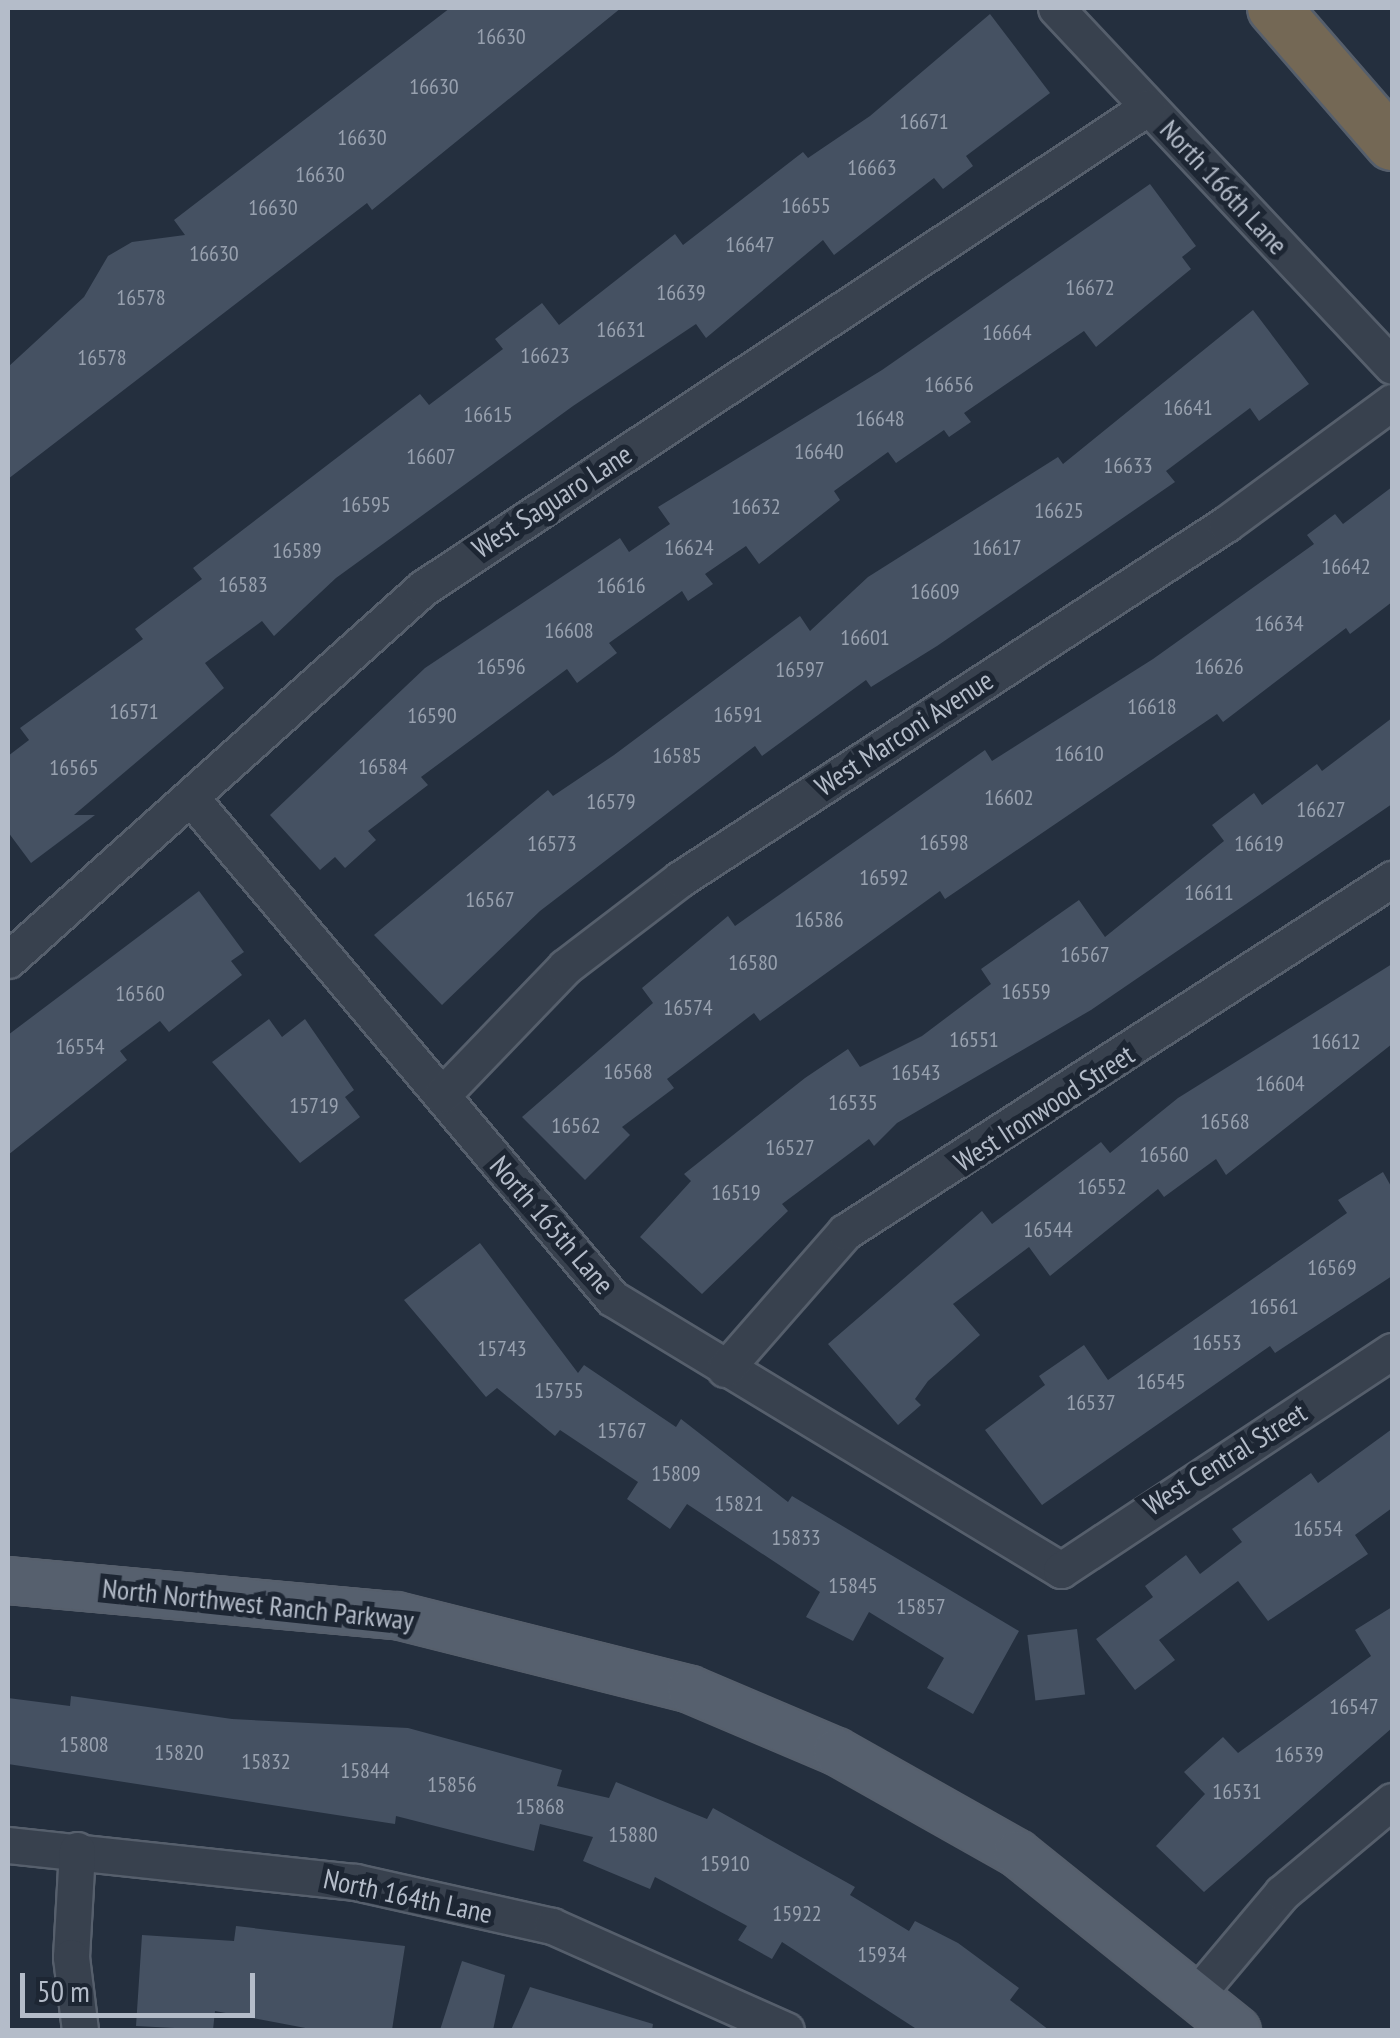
<!DOCTYPE html>
<html>
<head>
<meta charset="utf-8">
<style>
	body { margin:0 }
	#map { position:relative; width:1400px; height:2038px; overflow:hidden; background:#242f3e; font-family:"PT Sans Narrow",sans-serif }
	div>[style] { position:absolute }
	.building>* { inset:0; background:#455162; transform-origin:0 0 }
	.roads { filter:drop-shadow(2px 0 #565f6c) drop-shadow(-2px 0 #565f6c) drop-shadow(0 2px #565f6c) drop-shadow(0 -2px #565f6c) }
	.minor>* { height:35px; margin:-17.5px; padding:0 17.5px; transform-origin:17.5px; border-radius:17.5px; background:#38414e }
	.major>* { height:45px; margin:-22.5px; padding:0 22.5px; transform-origin:22.5px; border-radius:22.5px; background:#56606e }
	.highway>* { height:52px; margin:-26px; padding:0 26px; transform-origin:26px; border-radius:26px; background:#746855 }
	span { translate:-50% -50%; white-space:nowrap; text-align:center; line-height:1.15; -webkit-text-stroke:10px #1d2633; paint-order:stroke }
	.number-label { font-size:22px; color:#98a1af }
	.number-label span { -webkit-text-stroke-width:0 }
	.street-label { font-size:28px; color:#b4bcc9 }
	.frame { position:absolute; inset:0; border:10px solid #b4bcc9; pointer-events:none }
	.scale { position:absolute; left:20px; top:1973px; width:235px; height:45px; box-sizing:border-box; border:5px solid #b4bcc9; border-top:0; padding-left:12px; font-size:30px; line-height:35px; white-space:nowrap; color:#b4bcc9; -webkit-text-stroke:8px #1d2633; paint-order:stroke }
</style>
</head>
<body>
<div id="map">
	<div class="building">
		<div style="clip-path:polygon(450px 8px,621px 8px,372px 210px,367px 203px,8px 479px,8px 367px,84px 297px,108px 256px,132px 242px,185px 235px,174px 220px)"></div>
		<div style="clip-path:polygon(990px 14px,1050px 93px,966px 156px,973px 166px,943px 189px,934px 178px,834px 255px,823px 240px,706px 338px,696px 324px,573px 406px,336px 578px,274px 636px,262px 621px,205px 663px,224px 688px,74px 815px,95px 815px,31px 863px,8px 832px,8px 756px,29px 740px,20px 728px,143px 639px,135px 629px,202px 579px,193px 568px,420px 394px,429px 405px,503px 349px,495px 339px,542px 303px,559px 325px,675px 234px,683px 245px,803px 152px,808px 158px,870px 116px)"></div>
		<div style="clip-path:polygon(1150px 184px,1196px 246px,1182px 257px,1191px 269px,1096px 347px,1084px 331px,964px 413px,971px 422px,949px 437px,944px 430px,896px 463px,888px 452px,834px 491px,840px 500px,759px 564px,746px 546px,705px 574px,713px 584px,688px 601px,682px 591px,609px 643px,617px 653px,577px 683px,567px 669px,421px 777px,428px 785px,368px 831px,376px 840px,345px 868px,335px 857px,320px 870px,270px 815px,425px 668px,620px 538px,629px 552px,670px 524px,658px 507px,882px 370px)"></div>
		<div style="clip-path:polygon(1253px 310px,1309px 384px,1259px 421px,1250px 408px,1166px 471px,1175px 482px,937px 646px,871px 687px,866px 680px,762px 756px,755px 746px,540px 911px,442px 1005px,374px 935px,548px 790px,553px 796px,614px 755px,800px 616px,810px 631px,868px 577px,1058px 457px,1063px 464px)"></div>
		<div style="clip-path:polygon(1392px 487px,1392px 602px,1350px 634px,1346px 628px,1223px 722px,1217px 714px,945px 899px,940px 891px,760px 1021px,754px 1013px,667px 1079px,674px 1088px,622px 1127px,630px 1135px,585px 1180px,522px 1117px,653px 1003px,642px 988px,728px 916px,735px 926px,985px 750px,992px 761px,1153px 659px,1314px 544px,1307px 535px,1335px 514px,1343px 524px)"></div>
		<div style="clip-path:polygon(1392px 718px,1392px 804px,1091px 1010px,897px 1123px,874px 1146px,869px 1139px,782px 1204px,788px 1211px,702px 1294px,640px 1237px,691px 1181px,684px 1174px,805px 1078px,848px 1049px,860px 1067px,922px 1036px,991px 984px,981px 969px,1079px 900px,1105px 937px,1224px 841px,1212px 825px,1254px 793px,1262px 805px,1317px 764px,1322px 771px)"></div>
		<div style="clip-path:polygon(199px 891px,244px 952px,231px 961px,242px 975px,169px 1032px,160px 1021px,120px 1051px,127px 1060px,8px 1155px,8px 1035px)"></div>
		<div style="clip-path:polygon(1392px 964px,1392px 1044px,1226px 1175px,1216px 1159px,1164px 1197px,1158px 1189px,1050px 1276px,1029px 1247px,953px 1304px,980px 1335px,928px 1381px,915px 1399px,921px 1405px,898px 1425px,828px 1344px,982px 1211px,992px 1224px,1101px 1142px,1110px 1153px,1178px 1098px)"></div>
		<div style="clip-path:polygon(269px 1019px,282px 1037px,305px 1019px,354px 1090px,345px 1097px,360px 1117px,300px 1163px,212px 1062px)"></div>
		<div style="clip-path:polygon(1383px 1172px,1392px 1188px,1392px 1276px,1275px 1353px,1270px 1346px,1042px 1505px,985px 1430px,1045px 1385px,1039px 1376px,1084px 1345px,1108px 1380px,1347px 1213px,1338px 1200px)"></div>
		<div style="clip-path:polygon(480px 1243px,578px 1373px,584px 1365px,676px 1427px,681px 1419px,788px 1502px,792px 1496px,1019px 1631px,973px 1714px,927px 1688px,944px 1658px,869px 1612px,853px 1641px,806px 1617px,820px 1592px,687px 1504px,670px 1529px,627px 1499px,638px 1482px,560px 1430px,555px 1436px,497px 1388px,486px 1397px,404px 1300px)"></div>
		<div style="clip-path:polygon(1392px 1429px,1392px 1508px,1355px 1535px,1368px 1554px,1268px 1621px,1238px 1581px,1159px 1640px,1175px 1660px,1135px 1690px,1096px 1639px,1153px 1597px,1145px 1586px,1186px 1555px,1200px 1574px,1242px 1542px,1232px 1529px,1311px 1473px,1318px 1483px)"></div>
		<div style="clip-path:polygon(1392px 1607px,1392px 1728px,1204px 1892px,1156px 1846px,1205px 1794px,1184px 1772px,1223px 1737px,1238px 1753px,1371px 1656px,1355px 1630px)"></div>
		<div style="left:1077px;top:1629px;width:66px;height:50px;rotate:83deg"></div>
		<div style="clip-path:polygon(71px 1696px,232px 1719px,408px 1728px,562px 1770px,557px 1786px,609px 1798px,616px 1782px,707px 1819px,713px 1808px,855px 1887px,850px 1895px,909px 1931px,915px 1921px,958px 1943px,1019px 1988px,1010px 2000px,1049px 2030px,918px 2030px,782px 1942px,772px 1959px,738px 1940px,747px 1926px,655px 1877px,650px 1889px,583px 1861px,593px 1837px,540px 1824px,534px 1851px,396px 1816px,395px 1824px,8px 1764px,8px 1698px,70px 1706px)"></div>
		<div style="clip-path:polygon(236px 1926px,405px 1946px,392px 2030px,316px 2030px,215px 2011px,213px 2030px,136px 2026px,142px 1935px,234px 1941px)"></div>
		<div style="clip-path:polygon(462px 1961px,505px 1975px,493px 2030px,440px 2030px)"></div>
		<div style="clip-path:polygon(530px 1987px,653px 2024px,652px 2030px,511px 2030px)"></div>
	</div>
	<div class="roads">
		<div class="minor">
			<div style="left:1056px;top:8px;width:491px;rotate:46.8deg"></div>
			<div style="left:191px;top:798px;width:654px;rotate:49.9deg"></div>
			<div style="left:612px;top:1298px;width:525px;rotate:31.21deg"></div>
			<div style="left:1061px;top:1570px;width:397px;rotate:-33.5deg"></div>
			<div style="left:8px;top:960px;width:557px;rotate:-41.87deg"></div>
			<div style="left:423px;top:588px;width:870px;rotate:-33.56deg"></div>
			<div style="left:442px;top:1095px;width:178px;rotate:-46.1deg"></div>
			<div style="left:565px;top:967px;width:145px;rotate:-37.4deg"></div>
			<div style="left:680px;top:879px;width:651px;rotate:-33.03deg"></div>
			<div style="left:1226px;top:524px;width:206px;rotate:-36.3deg"></div>
			<div style="left:725px;top:1369px;width:182px;rotate:-48.8deg"></div>
			<div style="left:845px;top:1232px;width:651px;rotate:-32.84deg"></div>
			<div style="left:8px;top:1845px;width:349px;rotate:6.1deg"></div>
			<div style="left:355px;top:1882px;width:202px;rotate:12.6deg"></div>
			<div style="left:552px;top:1926px;width:256px;rotate:24deg"></div>
			<div style="left:77px;top:1850px;width:107px;rotate:93.2deg"></div>
			<div style="left:71px;top:1957px;width:74px;rotate:83deg"></div>
			<div style="left:1197px;top:1994px;width:132px;rotate:-49.9deg"></div>
			<div style="left:1282px;top:1893px;width:143px;rotate:-39.9deg"></div>
		</div>
		<div class="major">
			<div style="left:8px;top:1580px;width:390px;rotate:5.2deg"></div>
			<div style="left:396px;top:1615px;width:303px;rotate:14.1deg"></div>
			<div style="left:690px;top:1689px;width:159px;rotate:23deg"></div>
			<div style="left:836px;top:1751px;width:208px;rotate:29.4deg"></div>
			<div style="left:1017px;top:1853px;width:282px;rotate:38.8deg"></div>
		</div>
		<div class="highway">
			<div style="left:1274px;top:8px;width:180px;rotate:49.1deg"></div>
		</div>
	</div>
	<div class="number-label">
		<span style="left:501px;top:37px">16630</span>
		<span style="left:434px;top:87px">16630</span>
		<span style="left:924px;top:122px">16671</span>
		<span style="left:362px;top:138px">16630</span>
		<span style="left:872px;top:168px">16663</span>
		<span style="left:320px;top:175px">16630</span>
		<span style="left:806px;top:206px">16655</span>
		<span style="left:273px;top:208px">16630</span>
		<span style="left:750px;top:245px">16647</span>
		<span style="left:214px;top:254px">16630</span>
		<span style="left:1090px;top:288px">16672</span>
		<span style="left:681px;top:293px">16639</span>
		<span style="left:141px;top:298px">16578</span>
		<span style="left:621px;top:330px">16631</span>
		<span style="left:1007px;top:333px">16664</span>
		<span style="left:545px;top:356px">16623</span>
		<span style="left:102px;top:358px">16578</span>
		<span style="left:949px;top:385px">16656</span>
		<span style="left:1188px;top:408px">16641</span>
		<span style="left:488px;top:415px">16615</span>
		<span style="left:880px;top:419px">16648</span>
		<span style="left:819px;top:452px">16640</span>
		<span style="left:431px;top:457px">16607</span>
		<span style="left:1128px;top:466px">16633</span>
		<span style="left:366px;top:505px">16595</span>
		<span style="left:756px;top:507px">16632</span>
		<span style="left:1059px;top:511px">16625</span>
		<span style="left:689px;top:548px">16624</span>
		<span style="left:997px;top:548px">16617</span>
		<span style="left:297px;top:551px">16589</span>
		<span style="left:1346px;top:567px">16642</span>
		<span style="left:243px;top:585px">16583</span>
		<span style="left:621px;top:586px">16616</span>
		<span style="left:935px;top:592px">16609</span>
		<span style="left:1279px;top:624px">16634</span>
		<span style="left:569px;top:631px">16608</span>
		<span style="left:865px;top:638px">16601</span>
		<span style="left:501px;top:667px">16596</span>
		<span style="left:1219px;top:667px">16626</span>
		<span style="left:800px;top:670px">16597</span>
		<span style="left:1152px;top:707px">16618</span>
		<span style="left:134px;top:712px">16571</span>
		<span style="left:738px;top:715px">16591</span>
		<span style="left:432px;top:716px">16590</span>
		<span style="left:1079px;top:754px">16610</span>
		<span style="left:677px;top:756px">16585</span>
		<span style="left:383px;top:767px">16584</span>
		<span style="left:74px;top:768px">16565</span>
		<span style="left:1009px;top:798px">16602</span>
		<span style="left:611px;top:802px">16579</span>
		<span style="left:1321px;top:810px">16627</span>
		<span style="left:944px;top:843px">16598</span>
		<span style="left:552px;top:844px">16573</span>
		<span style="left:1259px;top:844px">16619</span>
		<span style="left:884px;top:878px">16592</span>
		<span style="left:1209px;top:893px">16611</span>
		<span style="left:490px;top:900px">16567</span>
		<span style="left:819px;top:920px">16586</span>
		<span style="left:1085px;top:955px">16567</span>
		<span style="left:753px;top:963px">16580</span>
		<span style="left:1026px;top:992px">16559</span>
		<span style="left:140px;top:994px">16560</span>
		<span style="left:688px;top:1008px">16574</span>
		<span style="left:974px;top:1040px">16551</span>
		<span style="left:1336px;top:1042px">16612</span>
		<span style="left:80px;top:1047px">16554</span>
		<span style="left:628px;top:1072px">16568</span>
		<span style="left:916px;top:1073px">16543</span>
		<span style="left:1280px;top:1084px">16604</span>
		<span style="left:853px;top:1103px">16535</span>
		<span style="left:314px;top:1106px">15719</span>
		<span style="left:1225px;top:1122px">16568</span>
		<span style="left:576px;top:1126px">16562</span>
		<span style="left:790px;top:1148px">16527</span>
		<span style="left:1164px;top:1155px">16560</span>
		<span style="left:1102px;top:1187px">16552</span>
		<span style="left:736px;top:1193px">16519</span>
		<span style="left:1048px;top:1230px">16544</span>
		<span style="left:1332px;top:1268px">16569</span>
		<span style="left:1274px;top:1307px">16561</span>
		<span style="left:1217px;top:1343px">16553</span>
		<span style="left:502px;top:1349px">15743</span>
		<span style="left:1161px;top:1382px">16545</span>
		<span style="left:559px;top:1391px">15755</span>
		<span style="left:1091px;top:1403px">16537</span>
		<span style="left:622px;top:1431px">15767</span>
		<span style="left:676px;top:1474px">15809</span>
		<span style="left:739px;top:1504px">15821</span>
		<span style="left:1318px;top:1529px">16554</span>
		<span style="left:796px;top:1538px">15833</span>
		<span style="left:853px;top:1586px">15845</span>
		<span style="left:921px;top:1607px">15857</span>
		<span style="left:1354px;top:1707px">16547</span>
		<span style="left:84px;top:1745px">15808</span>
		<span style="left:179px;top:1753px">15820</span>
		<span style="left:1299px;top:1755px">16539</span>
		<span style="left:266px;top:1762px">15832</span>
		<span style="left:365px;top:1771px">15844</span>
		<span style="left:452px;top:1785px">15856</span>
		<span style="left:1237px;top:1792px">16531</span>
		<span style="left:540px;top:1807px">15868</span>
		<span style="left:633px;top:1835px">15880</span>
		<span style="left:725px;top:1864px">15910</span>
		<span style="left:797px;top:1914px">15922</span>
		<span style="left:882px;top:1955px">15934</span>
	</div>
	<div class="street-label">
		<span style="left:1224px;top:187px;rotate:47deg">North 166th Lane</span>
		<span style="left:552px;top:501px;rotate:-33deg">West Saguaro Lane</span>
		<span style="left:904px;top:733px;rotate:-33deg">West Marconi Avenue</span>
		<span style="left:1044px;top:1108px;rotate:-33deg">West Ironwood Street</span>
		<span style="left:552px;top:1225px;rotate:49deg">North 165th Lane</span>
		<span style="left:1225px;top:1459px;rotate:-32deg">West Central Street</span>
		<span style="left:258px;top:1604px;rotate:6deg">North Northwest Ranch Parkway</span>
		<span style="left:408px;top:1896px;rotate:12deg">North 164th Lane</span>
	</div>
	<div class="frame"></div>
	<div class="scale">50 m</div>
</div>
</body>
</html>
